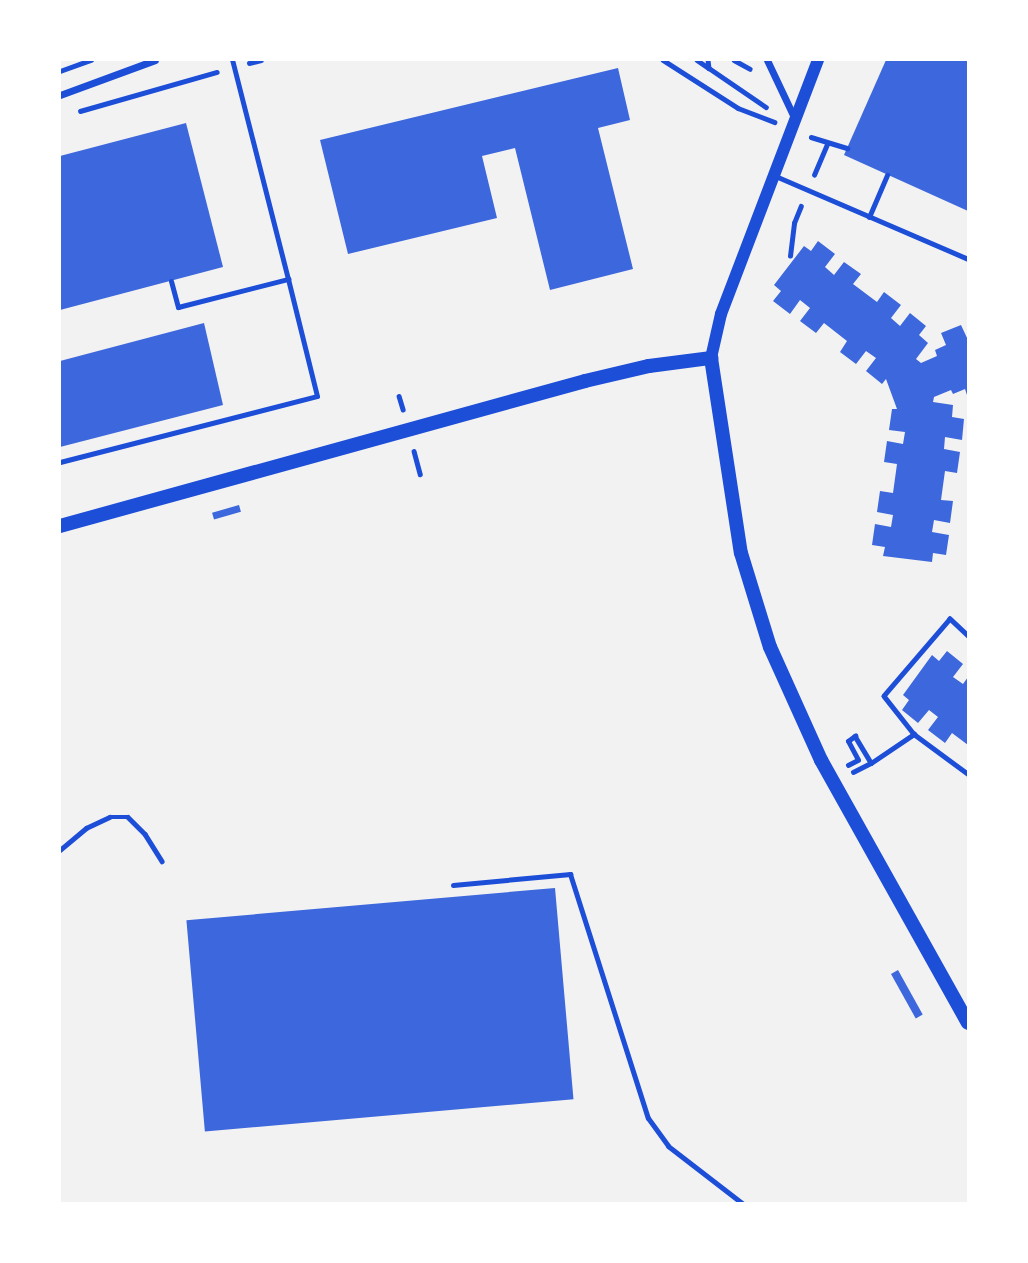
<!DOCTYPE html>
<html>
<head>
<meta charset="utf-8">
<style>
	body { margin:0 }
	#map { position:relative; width:1028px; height:1263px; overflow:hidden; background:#f2f2f2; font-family:Overpass,sans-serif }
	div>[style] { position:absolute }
	.building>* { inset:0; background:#3d67dc; transform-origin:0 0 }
	.path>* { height:4.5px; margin:-2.25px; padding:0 2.25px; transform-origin:2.25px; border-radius:2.25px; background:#1d4ed8 }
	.service>* { height:5px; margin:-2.5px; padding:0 2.5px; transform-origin:2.5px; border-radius:2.5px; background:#1d4ed8 }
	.minor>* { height:7px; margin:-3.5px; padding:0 3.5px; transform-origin:3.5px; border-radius:3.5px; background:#1d4ed8 }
	.tertiary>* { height:12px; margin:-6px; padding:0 6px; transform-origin:6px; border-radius:6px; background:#1d4ed8 }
	.secondary>* { height:14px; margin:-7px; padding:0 7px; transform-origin:7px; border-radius:7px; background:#1d4ed8 }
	span { translate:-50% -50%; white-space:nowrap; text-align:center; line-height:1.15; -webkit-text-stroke:5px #fff; paint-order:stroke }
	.frame { position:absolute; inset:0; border:61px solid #fff; pointer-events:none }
</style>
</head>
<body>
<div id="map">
	<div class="building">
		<div style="clip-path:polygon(886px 60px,968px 60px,968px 211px,844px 155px)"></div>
		<div style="clip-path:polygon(618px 68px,630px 120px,598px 128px,633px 269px,550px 290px,515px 148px,482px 156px,497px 218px,348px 254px,320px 140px)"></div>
		<div style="clip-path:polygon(186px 123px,223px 267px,60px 310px,60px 156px)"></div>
		<div style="clip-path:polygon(818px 241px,835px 254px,825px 267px,834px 275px,844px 262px,861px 274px,853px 284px,877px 302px,884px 292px,901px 305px,891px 318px,900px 326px,910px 313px,926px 326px,919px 335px,928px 343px,916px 359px,921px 363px,937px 356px,935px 350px,946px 345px,941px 333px,961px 325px,968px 340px,968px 398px,965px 389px,953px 394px,951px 390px,934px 397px,933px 402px,953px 405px,952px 417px,964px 419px,962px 440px,945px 437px,944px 449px,960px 452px,957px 473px,945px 471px,941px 500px,953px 501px,950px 523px,934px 520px,932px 532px,949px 535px,946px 555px,933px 553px,932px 562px,883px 556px,885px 547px,872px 545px,875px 524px,891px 527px,893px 515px,877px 512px,880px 491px,893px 493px,897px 464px,884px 462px,887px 441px,903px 444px,905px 432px,889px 430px,892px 409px,897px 409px,886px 379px,882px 384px,866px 371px,876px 358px,866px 351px,856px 364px,840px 352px,847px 341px,824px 323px,816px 333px,800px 321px,810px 308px,800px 300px,790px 314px,773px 301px,781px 291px,774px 285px,804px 246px,811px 251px)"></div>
		<div style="clip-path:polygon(204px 323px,223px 405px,60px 447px,60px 361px)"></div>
		<div style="left:239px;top:505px;width:7px;height:28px;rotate:74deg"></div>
		<div style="clip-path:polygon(947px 651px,963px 664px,953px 677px,963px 684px,968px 677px,968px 745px,952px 733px,945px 743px,928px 730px,938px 717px,929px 710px,918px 723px,902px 710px,909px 700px,903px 695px,932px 655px,939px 661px)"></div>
		<div style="left:555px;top:888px;width:212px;height:370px;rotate:85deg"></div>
		<div style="left:898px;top:970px;width:51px;height:8px;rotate:61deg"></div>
	</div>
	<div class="path">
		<div style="left:663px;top:60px;width:89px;rotate:32.6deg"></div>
		<div style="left:738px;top:108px;width:39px;rotate:21deg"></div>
		<div style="left:697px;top:60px;width:14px;rotate:34deg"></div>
		<div style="left:708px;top:60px;width:8px;rotate:83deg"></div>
		<div style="left:709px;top:68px;width:69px;rotate:34.4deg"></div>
		<div style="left:734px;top:60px;width:18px;rotate:29deg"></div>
		<div style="left:249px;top:63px;width:12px;rotate:-14deg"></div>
		<div style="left:60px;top:71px;width:33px;rotate:-20deg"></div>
		<div style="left:80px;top:111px;width:142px;rotate:-15.9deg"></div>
		<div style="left:811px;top:137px;width:38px;rotate:17deg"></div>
		<div style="left:814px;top:175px;width:34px;rotate:-67deg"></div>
		<div style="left:790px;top:256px;width:33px;rotate:-83deg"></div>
		<div style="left:794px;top:223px;width:18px;rotate:-68deg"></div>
		<div style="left:399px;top:396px;width:14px;rotate:73deg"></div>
		<div style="left:414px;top:451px;width:24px;rotate:75deg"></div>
		<div style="left:968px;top:636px;width:25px;rotate:-137deg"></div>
		<div style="left:950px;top:619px;width:101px;rotate:130.6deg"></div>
		<div style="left:884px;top:696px;width:48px;rotate:51.7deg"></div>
		<div style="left:914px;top:734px;width:67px;rotate:36.5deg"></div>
		<div style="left:848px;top:765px;width:11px;rotate:-27deg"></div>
		<div style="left:858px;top:760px;width:21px;rotate:-118deg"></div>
		<div style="left:848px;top:741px;width:9px;rotate:-36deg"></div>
		<div style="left:855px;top:736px;width:31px;rotate:59deg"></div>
		<div style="left:871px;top:763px;width:52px;rotate:-34deg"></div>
		<div style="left:853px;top:772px;width:20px;rotate:-27deg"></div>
		<div style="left:60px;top:850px;width:34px;rotate:-40deg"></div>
		<div style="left:86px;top:828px;width:26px;rotate:-25deg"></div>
		<div style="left:110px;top:817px;width:18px"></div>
		<div style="left:128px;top:817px;width:24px;rotate:45deg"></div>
		<div style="left:145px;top:834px;width:32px;rotate:58deg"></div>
	</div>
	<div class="service">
		<div style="left:773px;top:175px;width:212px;rotate:23.3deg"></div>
		<div style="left:869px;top:217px;width:46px;rotate:-66.8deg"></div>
		<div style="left:171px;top:281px;width:27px;rotate:75deg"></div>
		<div style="left:178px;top:307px;width:114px;rotate:-14.3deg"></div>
		<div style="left:288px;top:279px;width:226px;rotate:-104.3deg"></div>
		<div style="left:60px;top:462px;width:265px;rotate:-14.4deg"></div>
		<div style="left:317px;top:396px;width:121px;rotate:-103.9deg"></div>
		<div style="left:453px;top:885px;width:118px;rotate:-5.4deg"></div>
		<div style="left:570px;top:874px;width:256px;rotate:72.3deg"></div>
		<div style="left:648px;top:1118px;width:34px;rotate:54deg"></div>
		<div style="left:668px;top:1146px;width:95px;rotate:37.7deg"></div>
	</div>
	<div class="minor">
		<div style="left:767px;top:60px;width:63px;rotate:64.7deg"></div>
		<div style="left:60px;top:95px;width:101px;rotate:-20.2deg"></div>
	</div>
	<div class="tertiary">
		<div style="left:711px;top:358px;width:45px;rotate:-77.2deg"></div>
		<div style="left:721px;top:314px;width:272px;rotate:-69.1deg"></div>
	</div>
	<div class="secondary">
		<div style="left:60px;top:526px;width:545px;rotate:-15.44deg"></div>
		<div style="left:585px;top:381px;width:66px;rotate:-13.2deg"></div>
		<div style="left:649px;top:366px;width:63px;rotate:-7.4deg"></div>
		<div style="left:711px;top:358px;width:197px;rotate:81.3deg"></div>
		<div style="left:741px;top:553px;width:98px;rotate:72.9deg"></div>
		<div style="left:770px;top:647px;width:124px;rotate:65.7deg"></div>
		<div style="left:821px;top:760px;width:301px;rotate:60.8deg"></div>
	</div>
	<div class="frame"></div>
</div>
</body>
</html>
